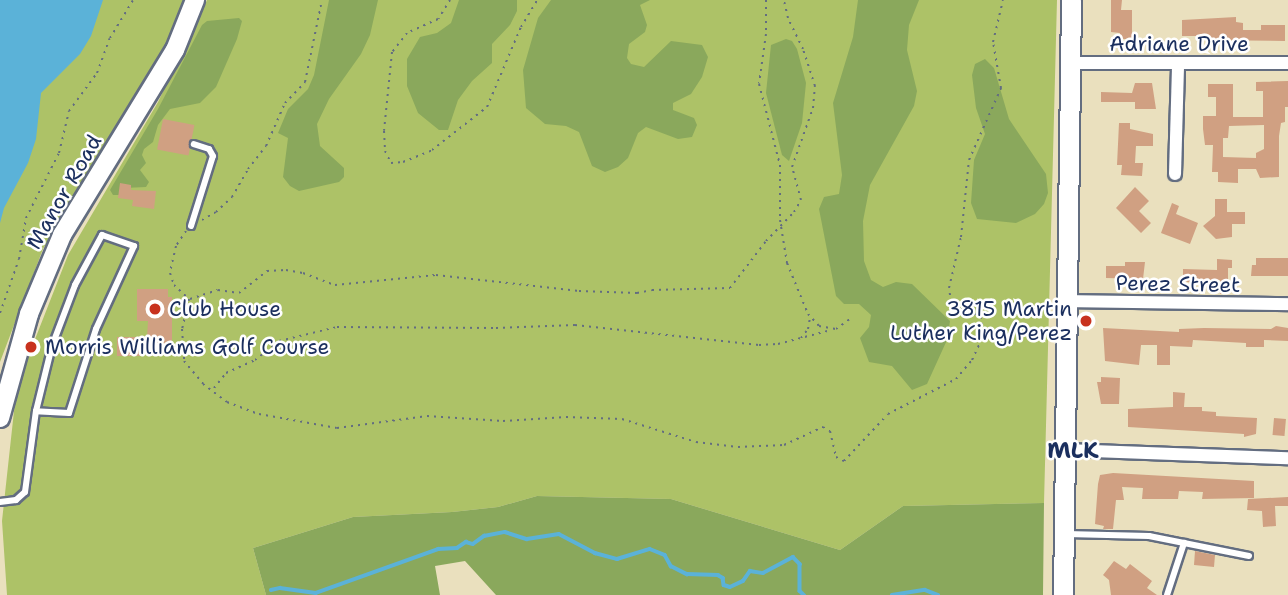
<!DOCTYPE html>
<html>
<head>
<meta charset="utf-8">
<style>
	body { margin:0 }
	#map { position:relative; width:1288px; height:595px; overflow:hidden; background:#eae0be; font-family:"Shantell Sans",sans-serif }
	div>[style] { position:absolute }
	.green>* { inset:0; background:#adc267 }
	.forest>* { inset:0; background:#8aa85c }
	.water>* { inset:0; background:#5bb2d8 }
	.stream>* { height:3.5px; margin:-1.75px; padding:0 1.75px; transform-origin:1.75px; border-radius:1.75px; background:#5bb2d8 }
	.building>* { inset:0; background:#d0a082; transform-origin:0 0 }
	.path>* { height:2px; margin-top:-1px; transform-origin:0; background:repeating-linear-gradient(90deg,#636d80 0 2px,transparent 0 7px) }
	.roads { filter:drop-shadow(2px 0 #636d80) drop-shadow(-2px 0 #636d80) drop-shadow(0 2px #636d80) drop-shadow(0 -2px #636d80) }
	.service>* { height:6px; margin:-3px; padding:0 3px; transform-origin:3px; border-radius:3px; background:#fff }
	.minor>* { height:12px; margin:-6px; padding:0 6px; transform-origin:6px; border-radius:6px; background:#fff }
	.secondary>* { height:18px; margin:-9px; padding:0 9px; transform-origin:9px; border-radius:9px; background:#fff }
	.primary>* { height:19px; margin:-9.5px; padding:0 9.5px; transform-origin:9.5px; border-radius:9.5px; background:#fff }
	.dots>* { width:19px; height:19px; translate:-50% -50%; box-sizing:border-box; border:4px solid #fff; border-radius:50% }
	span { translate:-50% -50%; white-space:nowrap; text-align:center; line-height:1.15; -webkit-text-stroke:5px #fff; paint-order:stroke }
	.street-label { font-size:21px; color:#1b2f5e }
	.poi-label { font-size:21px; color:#1b2f5e }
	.left { translate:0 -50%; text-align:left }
	.right { translate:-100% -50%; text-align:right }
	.neighbourhood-label { font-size:23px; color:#1b2f5e; font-weight:700 }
</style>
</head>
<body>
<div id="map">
	<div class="green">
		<div style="clip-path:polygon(0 0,184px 0,172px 32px,149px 74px,77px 189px,43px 249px,0 362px)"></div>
		<div style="clip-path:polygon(207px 0,1057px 0,1044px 503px,903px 506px,840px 550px,671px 499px,537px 496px,498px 507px,452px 512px,353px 517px,253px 548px,266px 595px,7px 595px,2px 521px,15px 402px,30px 352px,68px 255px,158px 102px)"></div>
	</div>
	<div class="forest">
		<div style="clip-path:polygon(329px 0,378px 0,370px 35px,361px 54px,329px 99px,317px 124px,320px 146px,344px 168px,344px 177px,339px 182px,299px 191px,290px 186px,283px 177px,288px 138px,278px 133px,288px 109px,308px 89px,314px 75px)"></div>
		<div style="clip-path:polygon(459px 0,517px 0,517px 11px,510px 25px,492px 44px,492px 63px,472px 81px,458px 100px,448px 130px,439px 130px,418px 113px,407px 86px,407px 59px,420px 37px,437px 33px,451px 23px)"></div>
		<div style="clip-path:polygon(551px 0,650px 0,640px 5px,647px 25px,645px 32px,629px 44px,627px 58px,631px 64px,644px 67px,671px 41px,702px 45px,708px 57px,702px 77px,691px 94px,673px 103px,673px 110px,694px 118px,697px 125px,692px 137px,678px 139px,646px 127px,638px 133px,628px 158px,618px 167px,605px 172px,592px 166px,579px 132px,566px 126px,545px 124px,526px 108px,523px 70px,538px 18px)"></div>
		<div style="clip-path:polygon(858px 0,919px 0,909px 25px,907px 50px,917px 91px,914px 106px,870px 185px,863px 221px,864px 261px,871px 280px,883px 287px,896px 282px,912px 284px,950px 321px,947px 340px,927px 384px,912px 390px,892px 366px,869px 362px,860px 338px,869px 327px,871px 315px,859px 304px,844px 304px,836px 296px,819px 209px,824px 197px,839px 194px,842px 175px,833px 103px,853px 37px)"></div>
		<div style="clip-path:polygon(239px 18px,242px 21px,237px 39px,216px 87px,200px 103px,170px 109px,158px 125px,153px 142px,144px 149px,142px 155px,146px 163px,140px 170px,149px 182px,146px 187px,124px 188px,119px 195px,113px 195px,110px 190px,158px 109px,202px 25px,207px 21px)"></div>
		<div style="clip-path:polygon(786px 39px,792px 41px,797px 49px,806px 83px,802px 123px,789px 161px,782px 155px,766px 93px,771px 45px)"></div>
		<div style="clip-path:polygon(985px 59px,994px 68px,1009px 119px,1046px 174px,1048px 193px,1044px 204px,1035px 214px,1016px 223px,977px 219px,971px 203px,974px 160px,985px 134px,976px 108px,972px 75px,975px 64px)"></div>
		<div style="clip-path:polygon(537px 496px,671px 499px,840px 550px,903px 506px,1044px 503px,1043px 595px,496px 595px,465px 561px,435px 566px,440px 595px,266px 595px,253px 548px,353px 517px,452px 512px,498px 507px)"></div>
	</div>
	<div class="water">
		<div style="clip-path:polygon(0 0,103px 0,91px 36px,80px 54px,41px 93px,36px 139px,28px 163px,4px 208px,0 223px)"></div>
	</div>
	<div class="stream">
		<div style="left:271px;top:590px;width:9px;rotate:-13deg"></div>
		<div style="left:280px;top:588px;width:36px;rotate:8deg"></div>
		<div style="left:316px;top:593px;width:130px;rotate:-19.8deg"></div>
		<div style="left:438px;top:549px;width:19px;rotate:-3deg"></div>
		<div style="left:457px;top:548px;width:11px;rotate:-34deg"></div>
		<div style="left:466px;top:542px;width:7px;rotate:16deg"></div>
		<div style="left:473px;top:544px;width:14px;rotate:-36deg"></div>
		<div style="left:484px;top:536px;width:21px;rotate:-11deg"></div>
		<div style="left:505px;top:532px;width:23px;rotate:18deg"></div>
		<div style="left:527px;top:539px;width:32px;rotate:-9deg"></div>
		<div style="left:559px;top:534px;width:41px;rotate:27.8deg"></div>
		<div style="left:595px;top:553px;width:23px;rotate:15deg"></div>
		<div style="left:617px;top:559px;width:34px;rotate:-17deg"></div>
		<div style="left:650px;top:549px;width:16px;rotate:22deg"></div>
		<div style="left:665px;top:555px;width:13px;rotate:61deg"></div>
		<div style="left:671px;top:566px;width:18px;rotate:27deg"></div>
		<div style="left:687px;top:574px;width:31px;rotate:2deg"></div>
		<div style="left:718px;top:575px;width:6px;rotate:31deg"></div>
		<div style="left:723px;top:578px;width:7px;rotate:82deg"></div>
		<div style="left:724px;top:585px;width:6px;rotate:18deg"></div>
		<div style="left:730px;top:587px;width:14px;rotate:-25deg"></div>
		<div style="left:743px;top:581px;width:12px;rotate:-55deg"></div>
		<div style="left:750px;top:571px;width:13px;rotate:9deg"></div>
		<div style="left:763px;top:573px;width:34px;rotate:-28deg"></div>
		<div style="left:793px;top:557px;width:10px;rotate:45deg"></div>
		<div style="left:800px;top:564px;width:27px;rotate:90deg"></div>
		<div style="left:800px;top:591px;width:6px;rotate:45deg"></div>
		<div style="left:892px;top:595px;width:33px;rotate:-9deg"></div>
		<div style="left:925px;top:590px;width:14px;rotate:21deg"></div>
	</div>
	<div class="building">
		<div style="clip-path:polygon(1111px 0,1122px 0,1121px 10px,1132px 10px,1132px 39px,1120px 39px,1120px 33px,1111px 32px)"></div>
		<div style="clip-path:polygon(1236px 17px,1236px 22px,1243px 23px,1243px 30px,1261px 30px,1261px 25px,1285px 25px,1285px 41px,1197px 40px,1197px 36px,1182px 36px,1182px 20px)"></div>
		<div style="clip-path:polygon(evenodd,1288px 81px,1288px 107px,1285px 107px,1285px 122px,1281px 123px,1279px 136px,1279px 177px,1260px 178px,1256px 169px,1238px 169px,1238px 183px,1218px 182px,1218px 172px,1212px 172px,1213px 145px,1205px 145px,1203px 129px,1203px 116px,1216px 116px,1216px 97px,1208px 97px,1208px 84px,1233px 84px,1233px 117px,1263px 117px,1263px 91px,1256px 91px,1256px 82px,1288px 81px,1264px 125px,1264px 149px,1256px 153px,1256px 158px,1223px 157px,1223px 138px,1228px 138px,1229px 126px,1264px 125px)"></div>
		<div style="clip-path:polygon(1135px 83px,1152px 83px,1156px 109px,1135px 109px,1135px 102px,1101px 102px,1101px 92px,1132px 93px)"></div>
		<div style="left:163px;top:119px;width:32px;height:31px;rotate:11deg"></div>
		<div style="clip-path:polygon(1119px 123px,1130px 123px,1130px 129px,1153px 134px,1153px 146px,1136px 146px,1135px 163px,1143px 163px,1142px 176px,1121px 175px,1122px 165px,1117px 165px)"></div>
		<div style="clip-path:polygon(120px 183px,131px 185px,131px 190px,156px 191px,154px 209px,132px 206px,133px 200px,118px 198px)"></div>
		<div style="clip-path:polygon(1135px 187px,1149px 201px,1139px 211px,1151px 223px,1141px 233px,1116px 208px)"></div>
		<div style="clip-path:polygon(1215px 199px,1227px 199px,1227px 212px,1245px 212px,1245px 224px,1232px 224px,1232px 237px,1216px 239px,1203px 226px,1215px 216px)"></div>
		<div style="clip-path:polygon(1172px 203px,1179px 206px,1176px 214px,1198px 223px,1190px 244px,1161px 233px)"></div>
		<div style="clip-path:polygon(1256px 258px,1288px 258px,1288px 276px,1251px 276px,1252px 265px,1256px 265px)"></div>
		<div style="clip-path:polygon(1217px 259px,1232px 260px,1232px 268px,1228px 268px,1228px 294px,1220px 294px,1220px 280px,1203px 280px,1203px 285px,1183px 281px,1183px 269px,1217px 270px)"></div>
		<div style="clip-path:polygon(1125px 262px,1145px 262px,1143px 279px,1106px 278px,1106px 266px,1125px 266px)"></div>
		<div style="clip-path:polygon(137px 289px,168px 289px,168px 297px,172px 297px,172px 348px,144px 348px,144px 356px,117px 356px,117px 337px,147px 337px,148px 321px,137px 321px)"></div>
		<div style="clip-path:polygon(1276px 326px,1288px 328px,1288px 341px,1264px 340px,1264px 347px,1246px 347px,1246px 343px,1193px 340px,1192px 347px,1170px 346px,1170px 365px,1157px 365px,1157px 345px,1141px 345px,1139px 365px,1105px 361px,1103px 328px,1179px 332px,1179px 329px,1204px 328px,1271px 329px)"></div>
		<div style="clip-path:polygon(1101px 377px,1120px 378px,1119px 404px,1101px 404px,1097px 382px,1101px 382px)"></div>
		<div style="clip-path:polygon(1173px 392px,1185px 393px,1184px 407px,1202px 407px,1202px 411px,1216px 412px,1216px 416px,1257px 418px,1256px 434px,1244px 437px,1244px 434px,1128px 427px,1128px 409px,1173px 407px)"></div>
		<div style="left:1274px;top:418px;width:12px;height:17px;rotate:5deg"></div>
		<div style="clip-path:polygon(1113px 473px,1254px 481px,1254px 498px,1202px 499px,1203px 492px,1179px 491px,1178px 499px,1142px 499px,1143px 488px,1122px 487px,1124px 500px,1116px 500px,1113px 529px,1103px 529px,1104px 526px,1095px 524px,1098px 484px,1100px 475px)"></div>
		<div style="clip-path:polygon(1288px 497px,1288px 506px,1275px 506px,1276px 526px,1263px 527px,1262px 511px,1247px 510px,1248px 499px)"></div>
		<div style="clip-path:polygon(1195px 551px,1215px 555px,1214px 567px,1194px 565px)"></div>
		<div style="clip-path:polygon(1114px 561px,1126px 569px,1130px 564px,1152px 581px,1147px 588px,1157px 595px,1111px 595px,1109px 580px,1103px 575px)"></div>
	</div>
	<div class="path">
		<div style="left:450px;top:0;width:22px;rotate:122deg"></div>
		<div style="left:438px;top:19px;width:34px;rotate:156deg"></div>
		<div style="left:407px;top:33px;width:24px;rotate:128deg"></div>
		<div style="left:392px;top:52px;width:79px;rotate:95.8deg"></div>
		<div style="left:384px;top:131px;width:20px;rotate:87deg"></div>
		<div style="left:385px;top:151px;width:13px;rotate:63deg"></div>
		<div style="left:391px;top:163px;width:12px;rotate:-5deg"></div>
		<div style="left:403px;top:162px;width:31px;rotate:-22deg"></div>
		<div style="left:432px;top:150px;width:70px;rotate:-38deg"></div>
		<div style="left:487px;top:107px;width:87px;rotate:-67deg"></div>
		<div style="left:521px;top:27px;width:31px;rotate:-59deg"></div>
		<div style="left:766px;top:0;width:34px;rotate:90deg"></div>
		<div style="left:766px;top:34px;width:50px;rotate:98deg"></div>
		<div style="left:759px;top:84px;width:84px;rotate:75.5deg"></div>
		<div style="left:780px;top:165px;width:55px;rotate:90deg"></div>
		<div style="left:780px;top:220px;width:44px;rotate:80.8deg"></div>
		<div style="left:787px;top:263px;width:55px;rotate:67.6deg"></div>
		<div style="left:808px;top:314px;width:16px;rotate:47deg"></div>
		<div style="left:819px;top:326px;width:17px;rotate:10deg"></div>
		<div style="left:836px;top:329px;width:17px;rotate:-36deg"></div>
		<div style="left:202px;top:220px;width:16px;rotate:-30deg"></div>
		<div style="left:216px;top:212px;width:22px;rotate:-43deg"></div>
		<div style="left:232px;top:197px;width:32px;rotate:-60deg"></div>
		<div style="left:248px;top:169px;width:29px;rotate:-52deg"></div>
		<div style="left:266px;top:146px;width:47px;rotate:-66.2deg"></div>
		<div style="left:285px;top:103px;width:29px;rotate:-46deg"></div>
		<div style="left:305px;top:82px;width:84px;rotate:-78.3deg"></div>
		<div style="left:186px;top:231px;width:18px;rotate:124deg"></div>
		<div style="left:176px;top:246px;width:28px;rotate:103deg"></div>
		<div style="left:170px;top:273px;width:13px;rotate:72deg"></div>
		<div style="left:174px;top:285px;width:19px;rotate:43deg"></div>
		<div style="left:189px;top:299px;width:31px;rotate:103deg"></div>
		<div style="left:182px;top:329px;width:32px;rotate:86deg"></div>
		<div style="left:184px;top:361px;width:30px;rotate:50deg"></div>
		<div style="left:203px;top:384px;width:30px;rotate:37deg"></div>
		<div style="left:227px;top:402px;width:34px;rotate:21deg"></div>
		<div style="left:259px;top:414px;width:79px;rotate:10.2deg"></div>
		<div style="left:337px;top:428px;width:91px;rotate:-7.6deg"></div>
		<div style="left:427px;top:416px;width:76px;rotate:3.8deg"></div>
		<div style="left:503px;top:421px;width:63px;rotate:-3.6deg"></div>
		<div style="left:566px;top:417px;width:56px;rotate:2deg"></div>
		<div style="left:622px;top:419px;width:77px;rotate:17.3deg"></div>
		<div style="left:696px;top:442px;width:42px;rotate:6.8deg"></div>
		<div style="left:738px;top:447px;width:46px;rotate:-2.5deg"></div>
		<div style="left:784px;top:445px;width:43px;rotate:-24.8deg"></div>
		<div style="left:823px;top:427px;width:8px;rotate:30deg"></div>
		<div style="left:830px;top:431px;width:27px;rotate:77deg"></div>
		<div style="left:836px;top:457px;width:9px;rotate:27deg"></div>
		<div style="left:844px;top:461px;width:64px;rotate:-46.9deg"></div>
		<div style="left:888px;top:414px;width:76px;rotate:-27.2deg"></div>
		<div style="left:956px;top:379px;width:25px;rotate:-50deg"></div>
		<div style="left:972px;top:360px;width:23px;rotate:-65deg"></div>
		<div style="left:982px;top:339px;width:21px;rotate:-90deg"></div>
		<div style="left:982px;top:318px;width:35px;rotate:-153deg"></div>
		<div style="left:951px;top:302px;width:14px;rotate:-98deg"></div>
		<div style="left:949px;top:288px;width:52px;rotate:-76.8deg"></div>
		<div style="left:961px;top:237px;width:77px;rotate:-84.1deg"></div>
		<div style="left:969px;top:160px;width:79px;rotate:-66deg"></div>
		<div style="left:1001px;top:88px;width:47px;rotate:-99.9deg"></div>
		<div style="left:993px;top:42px;width:43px;rotate:-76.6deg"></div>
		<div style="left:190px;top:299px;width:29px;rotate:-18deg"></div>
		<div style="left:218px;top:290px;width:21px;rotate:8deg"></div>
		<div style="left:239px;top:293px;width:36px;rotate:-38deg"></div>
		<div style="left:267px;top:271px;width:19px;rotate:-3deg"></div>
		<div style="left:286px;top:270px;width:17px;rotate:10deg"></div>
		<div style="left:303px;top:273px;width:34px;rotate:21deg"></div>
		<div style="left:335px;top:285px;width:101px;rotate:-5.7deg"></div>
		<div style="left:436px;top:275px;width:144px;rotate:6.4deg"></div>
		<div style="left:579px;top:291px;width:58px;rotate:2deg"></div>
		<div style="left:637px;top:293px;width:15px;rotate:-11deg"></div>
		<div style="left:652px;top:290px;width:78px;rotate:-1.5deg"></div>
		<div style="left:730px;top:288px;width:59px;rotate:-52.5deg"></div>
		<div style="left:766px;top:241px;width:40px;rotate:-46deg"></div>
		<div style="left:794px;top:212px;width:14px;rotate:-60deg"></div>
		<div style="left:801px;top:200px;width:34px;rotate:-105deg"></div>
		<div style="left:792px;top:167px;width:63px;rotate:-70.4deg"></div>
		<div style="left:813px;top:108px;width:22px;rotate:-85deg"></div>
		<div style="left:815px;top:86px;width:39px;rotate:-108deg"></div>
		<div style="left:803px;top:49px;width:34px;rotate:-116deg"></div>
		<div style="left:788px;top:18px;width:18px;rotate:-103deg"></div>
		<div style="left:0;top:313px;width:57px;rotate:-70.6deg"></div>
		<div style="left:19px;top:259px;width:42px;rotate:-80.3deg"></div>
		<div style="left:26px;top:218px;width:73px;rotate:-63.1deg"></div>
		<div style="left:59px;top:153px;width:43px;rotate:-76.6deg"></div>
		<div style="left:69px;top:111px;width:47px;rotate:-53.6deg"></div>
		<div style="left:97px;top:73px;width:37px;rotate:-70deg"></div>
		<div style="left:110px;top:38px;width:44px;rotate:-58.8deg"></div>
		<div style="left:801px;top:338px;width:11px;rotate:-52deg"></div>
		<div style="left:808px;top:329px;width:11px;rotate:-80deg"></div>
		<div style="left:214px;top:388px;width:19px;rotate:-51deg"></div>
		<div style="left:226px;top:373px;width:32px;rotate:-24deg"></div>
		<div style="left:255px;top:360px;width:31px;rotate:-38deg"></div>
		<div style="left:279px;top:341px;width:60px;rotate:-13.6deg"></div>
		<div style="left:337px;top:327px;width:159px;rotate:0.4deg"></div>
		<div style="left:496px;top:328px;width:79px;rotate:-2.2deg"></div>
		<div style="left:575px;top:325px;width:185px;rotate:6.2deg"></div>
		<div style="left:759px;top:345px;width:19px;rotate:-3deg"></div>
		<div style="left:778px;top:344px;width:55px;rotate:-14.8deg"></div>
	</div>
	<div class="roads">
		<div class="service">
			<div style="left:191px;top:226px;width:73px;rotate:-72.6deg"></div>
			<div style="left:213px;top:156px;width:8px;rotate:-120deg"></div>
			<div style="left:209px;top:149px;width:16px;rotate:-162deg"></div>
			<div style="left:0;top:502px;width:16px;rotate:-7deg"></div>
			<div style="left:16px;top:500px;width:12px;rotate:-42deg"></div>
			<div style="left:25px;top:492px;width:82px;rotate:-82.3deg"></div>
			<div style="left:36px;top:411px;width:67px;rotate:-76.2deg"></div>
			<div style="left:52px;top:346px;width:65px;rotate:-69.3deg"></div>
			<div style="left:75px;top:285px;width:57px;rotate:-61.6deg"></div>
			<div style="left:102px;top:235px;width:34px;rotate:19deg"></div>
			<div style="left:134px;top:246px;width:91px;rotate:114.6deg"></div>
			<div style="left:96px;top:329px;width:88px;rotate:107.8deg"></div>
			<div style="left:69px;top:413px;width:33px;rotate:-177deg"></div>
			<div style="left:1066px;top:534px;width:83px;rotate:1.4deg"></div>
			<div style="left:1149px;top:536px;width:102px;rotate:11.3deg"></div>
			<div style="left:1167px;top:595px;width:55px;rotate:-71.9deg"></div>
		</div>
		<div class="minor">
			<div style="left:1071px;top:63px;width:217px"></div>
			<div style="left:1175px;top:174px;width:110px;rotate:-88.4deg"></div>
			<div style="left:1067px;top:301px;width:221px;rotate:0.8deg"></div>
			<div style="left:1065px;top:450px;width:223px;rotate:2.1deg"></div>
		</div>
		<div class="secondary">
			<div style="left:0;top:418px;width:108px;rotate:-74.4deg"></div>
			<div style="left:29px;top:314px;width:86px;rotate:-67.3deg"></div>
			<div style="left:62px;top:235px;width:217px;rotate:-58.6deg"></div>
			<div style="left:175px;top:50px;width:54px;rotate:-68.2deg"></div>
		</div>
		<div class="primary">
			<div style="left:1063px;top:595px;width:595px;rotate:-89.23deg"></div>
		</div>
	</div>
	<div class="dots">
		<div style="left:155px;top:309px;background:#c8321e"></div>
		<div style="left:1086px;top:321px;background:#c8321e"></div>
		<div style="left:31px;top:347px;background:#c8321e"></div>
	</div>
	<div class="street-label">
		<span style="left:1179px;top:44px">Adriane Drive</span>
		<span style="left:64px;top:192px;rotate:-60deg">Manor Road</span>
		<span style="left:1178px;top:284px;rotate:1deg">Perez Street</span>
	</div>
	<div class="poi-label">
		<span class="left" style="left:169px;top:309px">Club House</span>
		<span class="right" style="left:1072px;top:321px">3815 Martin<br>Luther King/Perez</span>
		<span class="left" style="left:45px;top:347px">Morris Williams Golf Course</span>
	</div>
	<div class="neighbourhood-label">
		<span style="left:1073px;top:450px">MLK</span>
	</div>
</div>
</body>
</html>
